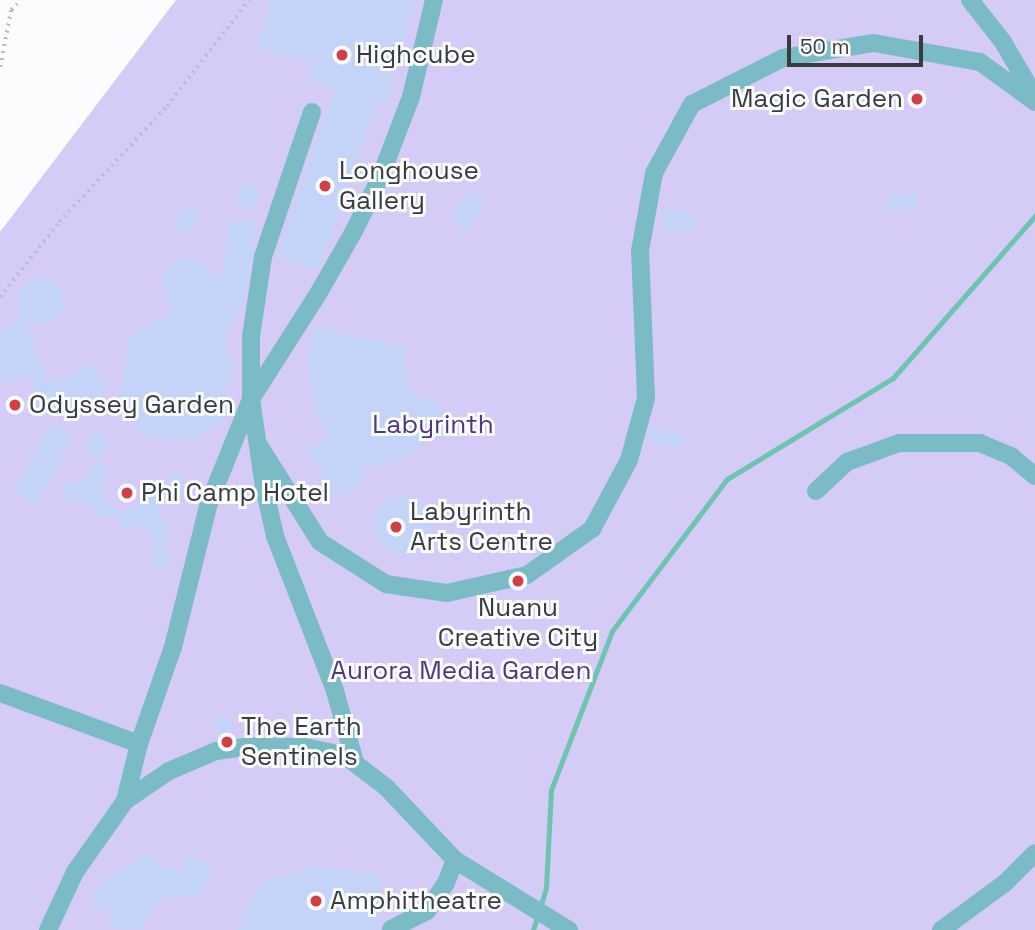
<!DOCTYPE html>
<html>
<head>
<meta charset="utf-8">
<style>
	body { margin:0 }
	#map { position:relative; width:1035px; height:930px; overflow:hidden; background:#fafcfd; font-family:"Space Grotesk",sans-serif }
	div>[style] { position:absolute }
	.green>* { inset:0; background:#d5cbf7 }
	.stream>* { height:5px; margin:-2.5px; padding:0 2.5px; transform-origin:2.5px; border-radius:2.5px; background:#6cc4b1 }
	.building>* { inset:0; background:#c4d4f9; transform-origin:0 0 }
	.round { border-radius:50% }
	.path>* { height:3.5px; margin-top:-1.75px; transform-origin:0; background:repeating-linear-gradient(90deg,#babdbf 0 2px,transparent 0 7px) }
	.minor>* { height:18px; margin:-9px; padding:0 9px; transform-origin:9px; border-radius:9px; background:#7bbbc5 }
	.dots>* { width:19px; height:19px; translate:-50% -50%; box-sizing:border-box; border:4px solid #fafcfd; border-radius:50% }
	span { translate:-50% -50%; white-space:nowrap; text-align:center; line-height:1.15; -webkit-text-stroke:6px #fafcfd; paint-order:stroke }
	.poi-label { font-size:26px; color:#383c3f }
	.left { translate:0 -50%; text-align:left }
	.right { translate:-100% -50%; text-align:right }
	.park-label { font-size:26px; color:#4e3680 }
	.scale { position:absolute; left:787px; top:35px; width:136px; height:32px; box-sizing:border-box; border:4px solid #383c3f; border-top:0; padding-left:9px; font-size:21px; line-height:24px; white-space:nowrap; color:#383c3f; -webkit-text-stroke:5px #fafcfd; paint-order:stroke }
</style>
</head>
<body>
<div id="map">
	<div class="green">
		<div style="clip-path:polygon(176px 0,1035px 0,1035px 930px,0 930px,0 232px)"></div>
	</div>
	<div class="stream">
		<div style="left:533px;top:930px;width:44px;rotate:-72.8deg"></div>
		<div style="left:546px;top:888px;width:98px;rotate:-87.1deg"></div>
		<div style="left:551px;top:790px;width:170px;rotate:-69deg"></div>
		<div style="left:612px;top:631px;width:191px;rotate:-52.9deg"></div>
		<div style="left:727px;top:479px;width:194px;rotate:-31.3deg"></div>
		<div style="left:893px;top:378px;width:215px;rotate:-48.8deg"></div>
	</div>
	<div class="building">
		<div style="clip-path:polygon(271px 0,416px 0,385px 104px,378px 101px,318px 270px,277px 256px,335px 89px,308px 81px,313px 63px,257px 47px)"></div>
		<div style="clip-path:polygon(245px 183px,256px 187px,259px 194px,257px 201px,243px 214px,235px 194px,238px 187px)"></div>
		<div style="left:466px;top:191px;width:22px;height:33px;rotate:27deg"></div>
		<div style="left:916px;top:192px;width:16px;height:30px;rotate:83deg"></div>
		<div class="round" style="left:174px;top:208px;width:24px;height:24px"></div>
		<div style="left:664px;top:209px;width:32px;height:19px;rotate:9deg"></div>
		<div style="clip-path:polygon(230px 219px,257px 222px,246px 294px,225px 339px,234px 366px,226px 395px,230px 403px,228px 414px,219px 425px,192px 440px,161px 441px,142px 433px,122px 407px,119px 389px,128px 359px,125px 352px,128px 340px,150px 322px,172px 313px,162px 289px,163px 277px,170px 266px,182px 259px,195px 258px,222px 278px)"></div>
		<div style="clip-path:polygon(41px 278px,56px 282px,65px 296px,63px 311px,53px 322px,25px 325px,50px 383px,94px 363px,107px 392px,47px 418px,27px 374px,0 384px,0 331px,21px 319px,18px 304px,21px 289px,33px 279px)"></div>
		<div style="clip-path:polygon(314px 327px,407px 347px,404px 371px,411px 392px,440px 405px,450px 417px,443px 440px,428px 438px,409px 457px,362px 469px,362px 481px,347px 493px,335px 496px,306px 451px,329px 437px,314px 411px,307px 362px)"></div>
		<div style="left:51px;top:424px;width:26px;height:78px;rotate:29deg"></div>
		<div style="left:650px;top:426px;width:35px;height:15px;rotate:15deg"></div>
		<div style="clip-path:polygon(96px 433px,103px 434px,108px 443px,106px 450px,96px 460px,83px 443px)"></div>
		<div style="clip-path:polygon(97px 460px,109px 474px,100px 491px,117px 511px,138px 507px,144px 492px,161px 490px,171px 473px,184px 476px,184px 490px,165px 496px,157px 514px,169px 527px,161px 548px,171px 551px,165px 571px,149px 567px,155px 547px,158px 548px,143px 525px,124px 530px,116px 516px,98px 518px,87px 501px,73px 503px,64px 497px,60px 485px,85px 482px)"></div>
		<div class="round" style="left:373px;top:496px;width:58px;height:58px"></div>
		<div class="round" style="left:214px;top:715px;width:18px;height:18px"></div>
		<div style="clip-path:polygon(152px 854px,158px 868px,183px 869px,185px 856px,213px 864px,200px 897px,175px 895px,161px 900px,144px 922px,142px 930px,108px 928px,113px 916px,89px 904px,102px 883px,119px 868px,122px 871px,139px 858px)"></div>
		<div style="clip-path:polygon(314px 866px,380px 874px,380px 930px,236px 930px,260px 883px)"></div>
	</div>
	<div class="path">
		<div style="left:0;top:67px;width:58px;rotate:-79.1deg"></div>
		<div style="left:11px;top:10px;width:14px;rotate:-45deg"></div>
		<div style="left:0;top:297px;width:95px;rotate:-51.8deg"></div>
		<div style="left:59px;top:222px;width:158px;rotate:-47deg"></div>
		<div style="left:167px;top:106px;width:134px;rotate:-52.3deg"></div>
	</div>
	<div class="minor">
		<div style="left:970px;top:0;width:53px;rotate:51.8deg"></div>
		<div style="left:1003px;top:42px;width:64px;rotate:59.8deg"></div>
		<div style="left:312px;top:112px;width:153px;rotate:108.7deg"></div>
		<div style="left:263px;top:257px;width:80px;rotate:98.6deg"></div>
		<div style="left:251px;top:336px;width:63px;rotate:90deg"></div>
		<div style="left:251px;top:399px;width:89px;rotate:81.6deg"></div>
		<div style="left:264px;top:487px;width:50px;rotate:77.3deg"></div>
		<div style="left:275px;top:536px;width:166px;rotate:68.8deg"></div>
		<div style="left:335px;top:691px;width:74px;rotate:74.3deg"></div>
		<div style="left:260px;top:447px;width:112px;rotate:57.7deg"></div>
		<div style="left:320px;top:542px;width:78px;rotate:32.5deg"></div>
		<div style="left:386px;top:584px;width:62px;rotate:8.4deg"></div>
		<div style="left:447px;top:593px;width:82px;rotate:-12.7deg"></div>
		<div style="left:527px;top:575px;width:80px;rotate:-35.3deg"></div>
		<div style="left:592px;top:529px;width:78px;rotate:-61.8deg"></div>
		<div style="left:629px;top:460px;width:64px;rotate:-74.7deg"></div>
		<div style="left:646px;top:398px;width:147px;rotate:-92.3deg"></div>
		<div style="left:640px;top:251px;width:79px;rotate:-79.8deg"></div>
		<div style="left:654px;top:173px;width:79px;rotate:-61.2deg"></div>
		<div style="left:692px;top:104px;width:102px;rotate:-26.8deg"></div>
		<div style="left:783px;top:58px;width:92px;rotate:-9.4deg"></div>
		<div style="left:874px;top:43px;width:108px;rotate:10.2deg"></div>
		<div style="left:980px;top:62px;width:68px;rotate:36deg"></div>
		<div style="left:816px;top:491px;width:42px;rotate:-43.1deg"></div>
		<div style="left:847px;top:462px;width:55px;rotate:-20.1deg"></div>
		<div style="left:899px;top:443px;width:81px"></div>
		<div style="left:980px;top:443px;width:34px;rotate:23deg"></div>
		<div style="left:1011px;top:456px;width:31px;rotate:40deg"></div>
		<div style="left:0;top:693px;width:148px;rotate:20.1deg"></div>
		<div style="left:125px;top:801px;width:53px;rotate:-34.3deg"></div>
		<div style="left:169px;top:771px;width:51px;rotate:-23.1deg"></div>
		<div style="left:216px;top:751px;width:34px;rotate:-8deg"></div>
		<div style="left:250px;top:746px;width:55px;rotate:1deg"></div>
		<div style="left:305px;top:747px;width:40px;rotate:12deg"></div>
		<div style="left:344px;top:755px;width:53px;rotate:37.3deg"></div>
		<div style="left:386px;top:787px;width:100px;rotate:46.6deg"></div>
		<div style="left:455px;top:860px;width:134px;rotate:31.6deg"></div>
		<div style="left:391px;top:929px;width:40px;rotate:-26.6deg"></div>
		<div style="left:427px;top:911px;width:34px;rotate:-56deg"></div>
		<div style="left:446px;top:883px;width:25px;rotate:-69deg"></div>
		<div style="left:48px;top:930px;width:64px;rotate:-65deg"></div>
		<div style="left:75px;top:872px;width:87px;rotate:-54.8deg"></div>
		<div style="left:125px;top:801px;width:59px;rotate:-76.2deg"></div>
		<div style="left:139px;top:744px;width:103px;rotate:-70.7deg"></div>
		<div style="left:173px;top:647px;width:148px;rotate:-76deg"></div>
		<div style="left:209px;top:503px;width:112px;rotate:-68deg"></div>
		<div style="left:251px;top:399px;width:125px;rotate:-57.5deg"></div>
		<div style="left:318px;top:294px;width:73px;rotate:-60.3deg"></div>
		<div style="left:354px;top:231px;width:59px;rotate:-63.9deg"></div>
		<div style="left:380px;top:178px;width:87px;rotate:-69.1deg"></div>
		<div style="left:411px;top:97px;width:100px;rotate:-76.7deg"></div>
		<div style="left:941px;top:930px;width:79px;rotate:-36.3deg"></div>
		<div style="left:1005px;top:883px;width:42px;rotate:-45deg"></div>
	</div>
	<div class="dots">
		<div style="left:342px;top:55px;background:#cf3f43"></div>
		<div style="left:917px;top:99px;background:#cf3f43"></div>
		<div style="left:325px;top:186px;background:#cf3f43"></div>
		<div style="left:15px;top:405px;background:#cf3f43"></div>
		<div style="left:127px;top:493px;background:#cf3f43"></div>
		<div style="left:396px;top:527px;background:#cf3f43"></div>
		<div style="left:518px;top:581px;background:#cf3f43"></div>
		<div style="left:227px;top:742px;background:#cf3f43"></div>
		<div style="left:316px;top:901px;background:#cf3f43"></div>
	</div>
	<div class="poi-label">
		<span class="left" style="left:356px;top:55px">Highcube</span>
		<span class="right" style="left:903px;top:99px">Magic Garden</span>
		<span class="left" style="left:339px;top:186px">Longhouse<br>Gallery</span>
		<span class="left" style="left:29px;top:405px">Odyssey Garden</span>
		<span class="left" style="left:141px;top:493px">Phi Camp Hotel</span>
		<span class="left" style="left:410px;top:527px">Labyrinth<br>Arts Centre</span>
		<span style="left:518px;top:623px">Nuanu<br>Creative City</span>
		<span class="left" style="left:241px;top:742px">The Earth<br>Sentinels</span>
		<span class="left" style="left:330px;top:901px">Amphitheatre</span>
	</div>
	<div class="park-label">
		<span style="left:433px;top:425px">Labyrinth</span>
		<span style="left:461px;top:671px">Aurora Media Garden</span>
	</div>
	<div class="scale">50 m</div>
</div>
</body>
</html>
